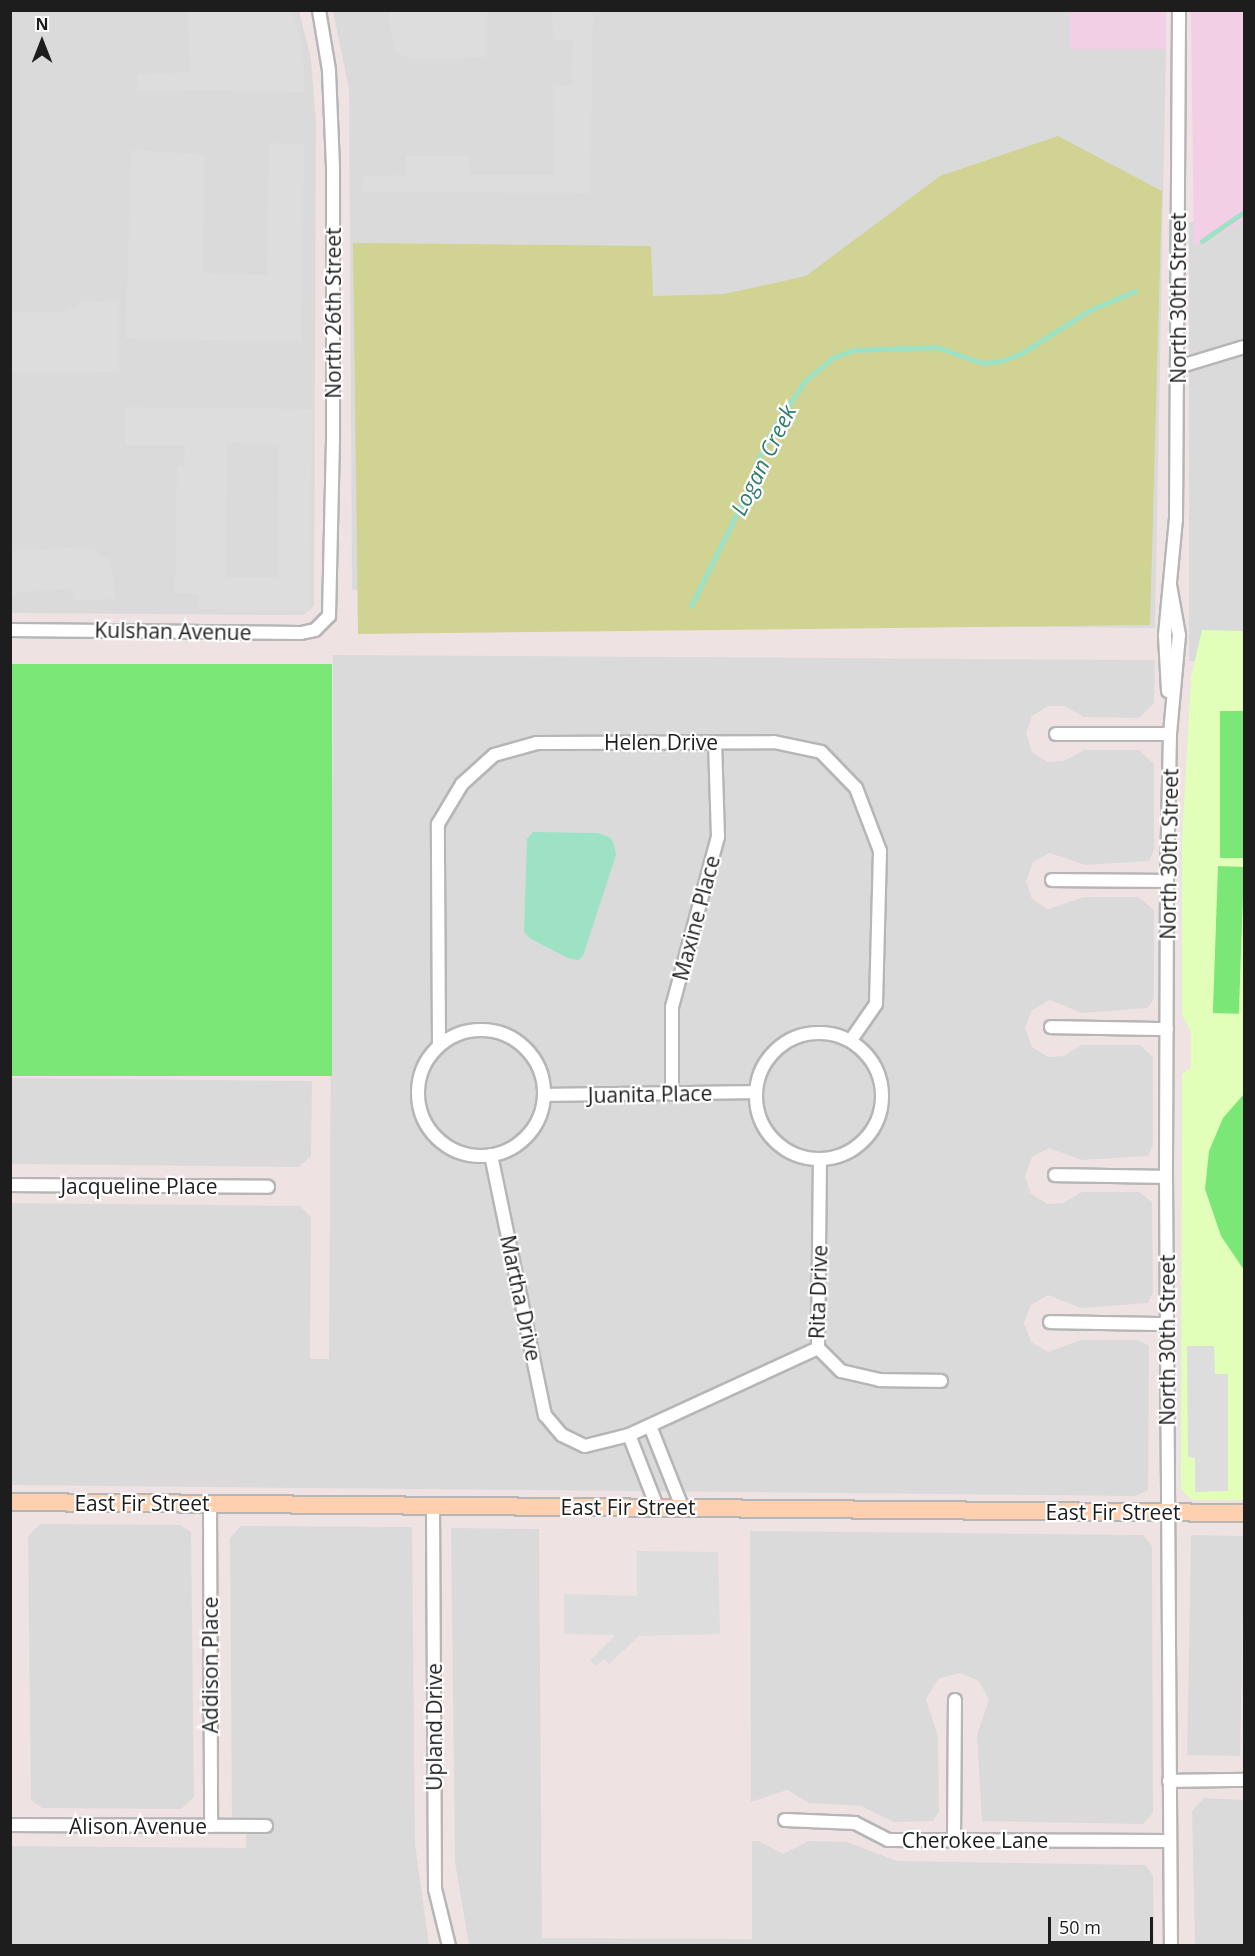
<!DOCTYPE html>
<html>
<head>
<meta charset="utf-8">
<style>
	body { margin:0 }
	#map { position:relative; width:1255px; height:1956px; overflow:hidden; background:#efe2e2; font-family:"Open Sans",sans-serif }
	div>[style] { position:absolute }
	.residential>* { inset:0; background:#dbdadb; transform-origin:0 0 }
	.commercial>* { inset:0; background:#f2cfe5; transform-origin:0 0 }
	.forest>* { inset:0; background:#d0d392 }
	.park>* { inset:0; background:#e1ffb9 }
	.pitch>* { inset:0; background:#7be777; transform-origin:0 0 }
	.parking>* { inset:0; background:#ddd }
	.water>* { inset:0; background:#9de2c5 }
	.stream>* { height:4.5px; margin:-2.25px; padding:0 2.25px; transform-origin:2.25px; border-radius:2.25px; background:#9de2c5 }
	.roads { filter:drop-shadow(2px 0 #b6b6b6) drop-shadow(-2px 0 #b6b6b6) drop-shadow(0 2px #b6b6b6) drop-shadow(0 -2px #b6b6b6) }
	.street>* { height:12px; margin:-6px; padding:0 6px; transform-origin:6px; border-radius:6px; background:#fff }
	.street>.ring { margin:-6px; padding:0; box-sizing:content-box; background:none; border:12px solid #fff; border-radius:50% }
	.secondary>* { height:16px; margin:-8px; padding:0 8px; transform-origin:8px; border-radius:8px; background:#ffd0b0 }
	span { translate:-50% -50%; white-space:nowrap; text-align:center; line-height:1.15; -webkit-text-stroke:4.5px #fff; paint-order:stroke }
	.street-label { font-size:21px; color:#1d1d1d }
	.water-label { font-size:22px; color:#307c71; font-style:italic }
	.frame { position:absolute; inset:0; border:12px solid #1d1d1d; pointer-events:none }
	.north { position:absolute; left:12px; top:12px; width:60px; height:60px; -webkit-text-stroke:4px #fff; paint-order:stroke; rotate:0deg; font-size:16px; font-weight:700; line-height:24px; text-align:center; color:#1d1d1d }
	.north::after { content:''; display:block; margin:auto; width:21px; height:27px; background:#1d1d1d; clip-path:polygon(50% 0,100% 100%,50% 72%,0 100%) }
	.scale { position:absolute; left:1048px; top:1917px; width:105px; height:27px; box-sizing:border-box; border:3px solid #1d1d1d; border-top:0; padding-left:8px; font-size:18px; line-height:21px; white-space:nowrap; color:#1d1d1d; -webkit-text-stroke:4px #fff; paint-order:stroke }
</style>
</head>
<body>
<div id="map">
	<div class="residential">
		<div style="clip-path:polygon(1070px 10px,1070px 49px,1166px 47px,1155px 628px,536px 624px,536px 592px,352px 590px,349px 89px,333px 11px)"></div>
		<div style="clip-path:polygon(10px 11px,299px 11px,311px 59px,316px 122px,314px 606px,304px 615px,11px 613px)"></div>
		<div style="left:1244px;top:222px;width:439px;height:55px;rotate:90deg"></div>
		<div style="clip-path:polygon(333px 655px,1155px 660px,1154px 703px,1139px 718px,1084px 717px,1064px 706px,1048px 706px,1032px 716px,1026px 733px,1032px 752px,1048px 762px,1064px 761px,1084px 750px,1139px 750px,1154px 764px,1154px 850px,1149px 861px,1085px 865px,1050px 853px,1033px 862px,1026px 881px,1032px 899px,1048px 909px,1084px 897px,1138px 897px,1154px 910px,1154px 998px,1148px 1008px,1082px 1013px,1050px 1000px,1032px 1010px,1025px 1028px,1032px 1047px,1048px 1057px,1064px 1056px,1082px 1045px,1140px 1045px,1153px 1057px,1153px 1145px,1148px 1156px,1081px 1160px,1049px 1148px,1032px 1157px,1025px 1176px,1031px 1194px,1048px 1204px,1063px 1203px,1082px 1192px,1139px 1192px,1152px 1202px,1153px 1292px,1148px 1303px,1081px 1308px,1048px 1295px,1031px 1305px,1024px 1323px,1031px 1342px,1048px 1352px,1081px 1340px,1138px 1340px,1149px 1346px,1148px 1490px,1136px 1496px,11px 1485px,11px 1203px,300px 1206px,311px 1217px,310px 1359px,329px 1359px)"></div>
		<div style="clip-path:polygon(11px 1078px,312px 1081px,311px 1156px,299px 1167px,11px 1164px)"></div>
		<div style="clip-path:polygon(40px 1524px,180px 1525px,191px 1532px,194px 1797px,181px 1809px,42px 1808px,31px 1800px,28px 1536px)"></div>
		<div style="clip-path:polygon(241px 1526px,412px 1527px,415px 1844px,429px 1945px,11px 1946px,11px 1846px,246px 1848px,246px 1829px,232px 1829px,230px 1538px)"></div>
		<div style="clip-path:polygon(451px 1528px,539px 1529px,542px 1938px,752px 1939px,752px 1841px,758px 1841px,783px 1854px,809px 1841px,847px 1842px,897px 1861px,1146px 1865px,1153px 1876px,1154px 1945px,469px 1945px,455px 1862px)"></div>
		<div style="clip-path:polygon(750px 1531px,1143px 1535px,1152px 1546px,1153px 1813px,1143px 1824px,982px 1821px,977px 1735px,989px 1700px,979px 1681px,959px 1673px,938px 1679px,926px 1699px,938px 1736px,939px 1811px,933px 1821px,894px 1822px,861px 1806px,809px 1803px,787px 1790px,751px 1802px)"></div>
		<div style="left:1191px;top:1535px;width:53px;height:220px;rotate:1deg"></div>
		<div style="clip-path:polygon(1204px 1798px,1244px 1800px,1244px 1945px,1195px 1945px,1192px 1811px)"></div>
	</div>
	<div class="commercial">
		<div style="left:1070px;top:11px;width:96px;height:38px"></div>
		<div style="clip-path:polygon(1191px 11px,1244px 11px,1244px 222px,1194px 246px)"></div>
	</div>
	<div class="forest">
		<div style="clip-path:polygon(1058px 136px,1162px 191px,1150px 625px,358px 634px,353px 243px,651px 246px,653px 296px,724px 294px,806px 276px,940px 176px)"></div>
	</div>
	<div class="park">
		<div style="clip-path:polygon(1202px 630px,1244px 631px,1244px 1500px,1192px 1500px,1181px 1489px,1182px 1074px,1191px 1068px,1191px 1032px,1182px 1015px,1182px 840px,1191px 678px)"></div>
	</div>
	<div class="pitch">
		<div style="left:11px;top:664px;width:321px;height:412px"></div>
		<div style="left:1220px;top:711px;width:24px;height:147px"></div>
		<div style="left:1218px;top:866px;width:26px;height:147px;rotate:2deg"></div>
		<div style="clip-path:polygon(1244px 1094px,1244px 1270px,1221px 1236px,1205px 1189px,1209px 1151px,1223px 1118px)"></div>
	</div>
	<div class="parking">
		<div style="clip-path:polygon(188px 11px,292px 11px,302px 44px,305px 92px,137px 90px,138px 74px,190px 72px)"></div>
		<div style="clip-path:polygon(391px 11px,487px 11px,487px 57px,407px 58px,395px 52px,389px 18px)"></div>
		<div style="clip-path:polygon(552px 11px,593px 11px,590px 193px,361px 192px,365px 176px,406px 175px,406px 156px,469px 156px,469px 175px,554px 175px,553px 85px,571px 85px,573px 41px,553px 40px)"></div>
		<div style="clip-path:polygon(269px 143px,304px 144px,301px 341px,126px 339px,131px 150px,204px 154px,203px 273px,267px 275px)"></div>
		<div style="clip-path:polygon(119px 300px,119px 372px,11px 373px,11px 312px,63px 312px,83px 302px)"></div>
		<div style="clip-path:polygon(evenodd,125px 407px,312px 409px,310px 611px,198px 610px,199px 593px,175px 593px,177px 466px,184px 465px,185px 445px,125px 445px,125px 407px,227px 443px,279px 444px,278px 577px,226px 577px,227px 443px)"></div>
		<div style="clip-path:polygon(70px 548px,92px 549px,110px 561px,116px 599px,74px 600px,71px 588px,16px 593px,11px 598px,11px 551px)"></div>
		<div style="clip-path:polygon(1187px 1346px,1214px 1346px,1215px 1374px,1228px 1374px,1228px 1491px,1195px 1492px,1195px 1458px,1188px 1457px)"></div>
		<div style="clip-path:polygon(637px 1551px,718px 1552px,720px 1634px,639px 1636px,609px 1664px,604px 1659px,596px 1666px,590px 1660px,616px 1635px,564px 1634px,564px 1594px,637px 1596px)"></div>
	</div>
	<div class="water">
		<div style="clip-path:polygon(533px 832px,598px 833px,611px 838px,615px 848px,616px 855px,583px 956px,578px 960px,568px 958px,531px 939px,524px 932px,527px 839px)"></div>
	</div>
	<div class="stream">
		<div style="left:1202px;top:241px;width:51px;rotate:-34.6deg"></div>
		<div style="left:691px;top:606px;width:137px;rotate:-63.6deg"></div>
		<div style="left:752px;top:483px;width:19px;rotate:-78deg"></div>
		<div style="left:756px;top:464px;width:41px;rotate:-64.1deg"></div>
		<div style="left:774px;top:427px;width:55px;rotate:-56deg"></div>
		<div style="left:805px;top:381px;width:35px;rotate:-40deg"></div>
		<div style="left:832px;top:358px;width:23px;rotate:-20deg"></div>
		<div style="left:854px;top:350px;width:83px;rotate:-2.1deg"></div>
		<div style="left:937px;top:347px;width:49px;rotate:19.2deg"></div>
		<div style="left:983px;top:363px;width:18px;rotate:-6deg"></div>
		<div style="left:1001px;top:361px;width:22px;rotate:-21deg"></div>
		<div style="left:1022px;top:353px;width:80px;rotate:-32.3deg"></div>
		<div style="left:1090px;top:310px;width:49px;rotate:-22.9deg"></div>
	</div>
	<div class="roads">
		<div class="street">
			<div style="left:1178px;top:367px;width:69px;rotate:-16.9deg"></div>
			<div style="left:1170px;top:585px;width:51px;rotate:79.8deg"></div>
			<div style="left:1179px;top:635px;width:99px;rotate:95.2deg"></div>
			<div style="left:1170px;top:734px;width:147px;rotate:91.2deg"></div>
			<div style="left:1167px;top:881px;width:296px;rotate:90.2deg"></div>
			<div style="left:1166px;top:1177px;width:769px;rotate:89.63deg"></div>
			<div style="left:10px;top:630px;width:291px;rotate:0.6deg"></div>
			<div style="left:301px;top:633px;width:14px;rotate:-12deg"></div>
			<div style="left:315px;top:630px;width:20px;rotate:-45deg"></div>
			<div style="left:329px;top:616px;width:178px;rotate:-88.7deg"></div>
			<div style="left:333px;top:438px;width:271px;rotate:-90deg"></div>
			<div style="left:333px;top:167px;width:97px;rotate:-92.4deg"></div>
			<div style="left:329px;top:70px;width:61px;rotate:-99.5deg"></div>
			<div style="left:1168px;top:691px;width:56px;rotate:-93.1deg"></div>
			<div style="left:1165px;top:635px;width:117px;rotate:-84.6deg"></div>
			<div style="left:1176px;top:519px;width:509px;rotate:-89.66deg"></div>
			<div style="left:1056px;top:734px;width:114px"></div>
			<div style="left:1052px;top:880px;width:115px;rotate:0.5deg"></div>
			<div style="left:1051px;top:1027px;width:116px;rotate:1deg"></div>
			<div class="ring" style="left:418px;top:1030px;width:114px;height:114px"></div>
			<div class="ring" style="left:756px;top:1033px;width:114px;height:114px"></div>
			<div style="left:439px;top:1045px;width:221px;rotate:-90.3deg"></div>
			<div style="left:438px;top:824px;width:47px;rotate:-59deg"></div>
			<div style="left:462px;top:784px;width:43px;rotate:-42.2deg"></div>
			<div style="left:494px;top:755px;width:45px;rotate:-15.6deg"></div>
			<div style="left:537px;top:743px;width:237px;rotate:-0.2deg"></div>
			<div style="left:774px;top:742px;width:48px;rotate:12deg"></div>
			<div style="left:821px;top:752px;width:50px;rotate:45.8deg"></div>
			<div style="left:856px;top:788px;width:67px;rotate:69.1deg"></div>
			<div style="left:880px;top:851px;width:153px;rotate:91.5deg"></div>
			<div style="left:876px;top:1004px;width:44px;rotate:124.8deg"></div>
			<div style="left:672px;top:1094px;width:87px;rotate:-90deg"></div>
			<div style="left:672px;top:1007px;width:176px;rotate:-74.9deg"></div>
			<div style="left:718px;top:837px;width:95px;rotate:-91.8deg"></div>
			<div style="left:545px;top:1095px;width:210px;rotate:-0.8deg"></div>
			<div style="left:491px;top:1155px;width:266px;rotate:78.3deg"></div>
			<div style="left:545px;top:1415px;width:26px;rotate:50deg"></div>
			<div style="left:562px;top:1435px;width:25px;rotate:26deg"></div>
			<div style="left:585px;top:1446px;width:45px;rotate:-14deg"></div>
			<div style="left:629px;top:1435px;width:208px;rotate:-24.7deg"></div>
			<div style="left:818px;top:1348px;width:189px;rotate:-89.4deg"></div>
			<div style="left:1055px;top:1175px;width:111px;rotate:1deg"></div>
			<div style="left:10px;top:1185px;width:258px;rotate:0.4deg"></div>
			<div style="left:1050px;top:1322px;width:117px;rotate:1deg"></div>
			<div style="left:818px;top:1348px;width:33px;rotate:45deg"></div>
			<div style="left:841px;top:1371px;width:39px;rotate:13deg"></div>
			<div style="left:879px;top:1380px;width:62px;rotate:0.9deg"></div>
			<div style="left:650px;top:1426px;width:87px;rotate:68.4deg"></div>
			<div style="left:629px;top:1435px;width:77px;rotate:68.7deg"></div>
			<div style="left:210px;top:1504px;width:322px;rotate:89.8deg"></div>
			<div style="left:433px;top:1507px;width:382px;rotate:89.7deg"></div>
			<div style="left:435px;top:1889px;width:59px;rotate:76.2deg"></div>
			<div style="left:1169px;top:1781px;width:75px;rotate:-0.8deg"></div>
			<div style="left:785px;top:1820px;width:70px;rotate:2.5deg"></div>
			<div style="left:855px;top:1823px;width:37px;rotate:27deg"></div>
			<div style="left:888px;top:1840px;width:281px;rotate:0.2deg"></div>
			<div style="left:10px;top:1825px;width:256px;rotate:0.2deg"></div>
			<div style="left:954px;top:1840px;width:140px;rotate:-89.6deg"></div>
		</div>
		<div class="secondary">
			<div style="left:10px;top:1502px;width:1234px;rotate:0.51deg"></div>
		</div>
	</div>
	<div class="street-label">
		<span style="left:1178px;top:298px;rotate:-90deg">North 30th Street</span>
		<span style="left:333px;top:313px;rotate:-90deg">North 26th Street</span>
		<span style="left:173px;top:631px;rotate:1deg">Kulshan Avenue</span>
		<span style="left:661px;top:742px">Helen Drive</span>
		<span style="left:1169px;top:854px;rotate:-89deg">North 30th Street</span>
		<span style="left:696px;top:918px;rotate:-75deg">Maxine Place</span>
		<span style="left:650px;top:1094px;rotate:-1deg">Juanita Place</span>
		<span style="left:139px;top:1186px">Jacqueline Place</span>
		<span style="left:818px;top:1292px;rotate:-88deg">Rita Drive</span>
		<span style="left:521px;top:1298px;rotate:78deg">Martha Drive</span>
		<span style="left:1167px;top:1340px;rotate:-90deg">North 30th Street</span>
		<span style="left:142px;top:1503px">East Fir Street</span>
		<span style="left:628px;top:1507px">East Fir Street</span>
		<span style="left:1113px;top:1512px">East Fir Street</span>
		<span style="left:210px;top:1665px;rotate:-90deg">Addison Place</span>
		<span style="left:434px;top:1727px;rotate:-90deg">Upland Drive</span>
		<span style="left:138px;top:1826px">Alison Avenue</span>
		<span style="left:975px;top:1840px">Cherokee Lane</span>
	</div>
	<div class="water-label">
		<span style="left:763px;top:460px;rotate:-64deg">Logan Creek</span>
	</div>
	<div class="frame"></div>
	<div class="north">N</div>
	<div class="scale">50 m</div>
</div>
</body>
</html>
